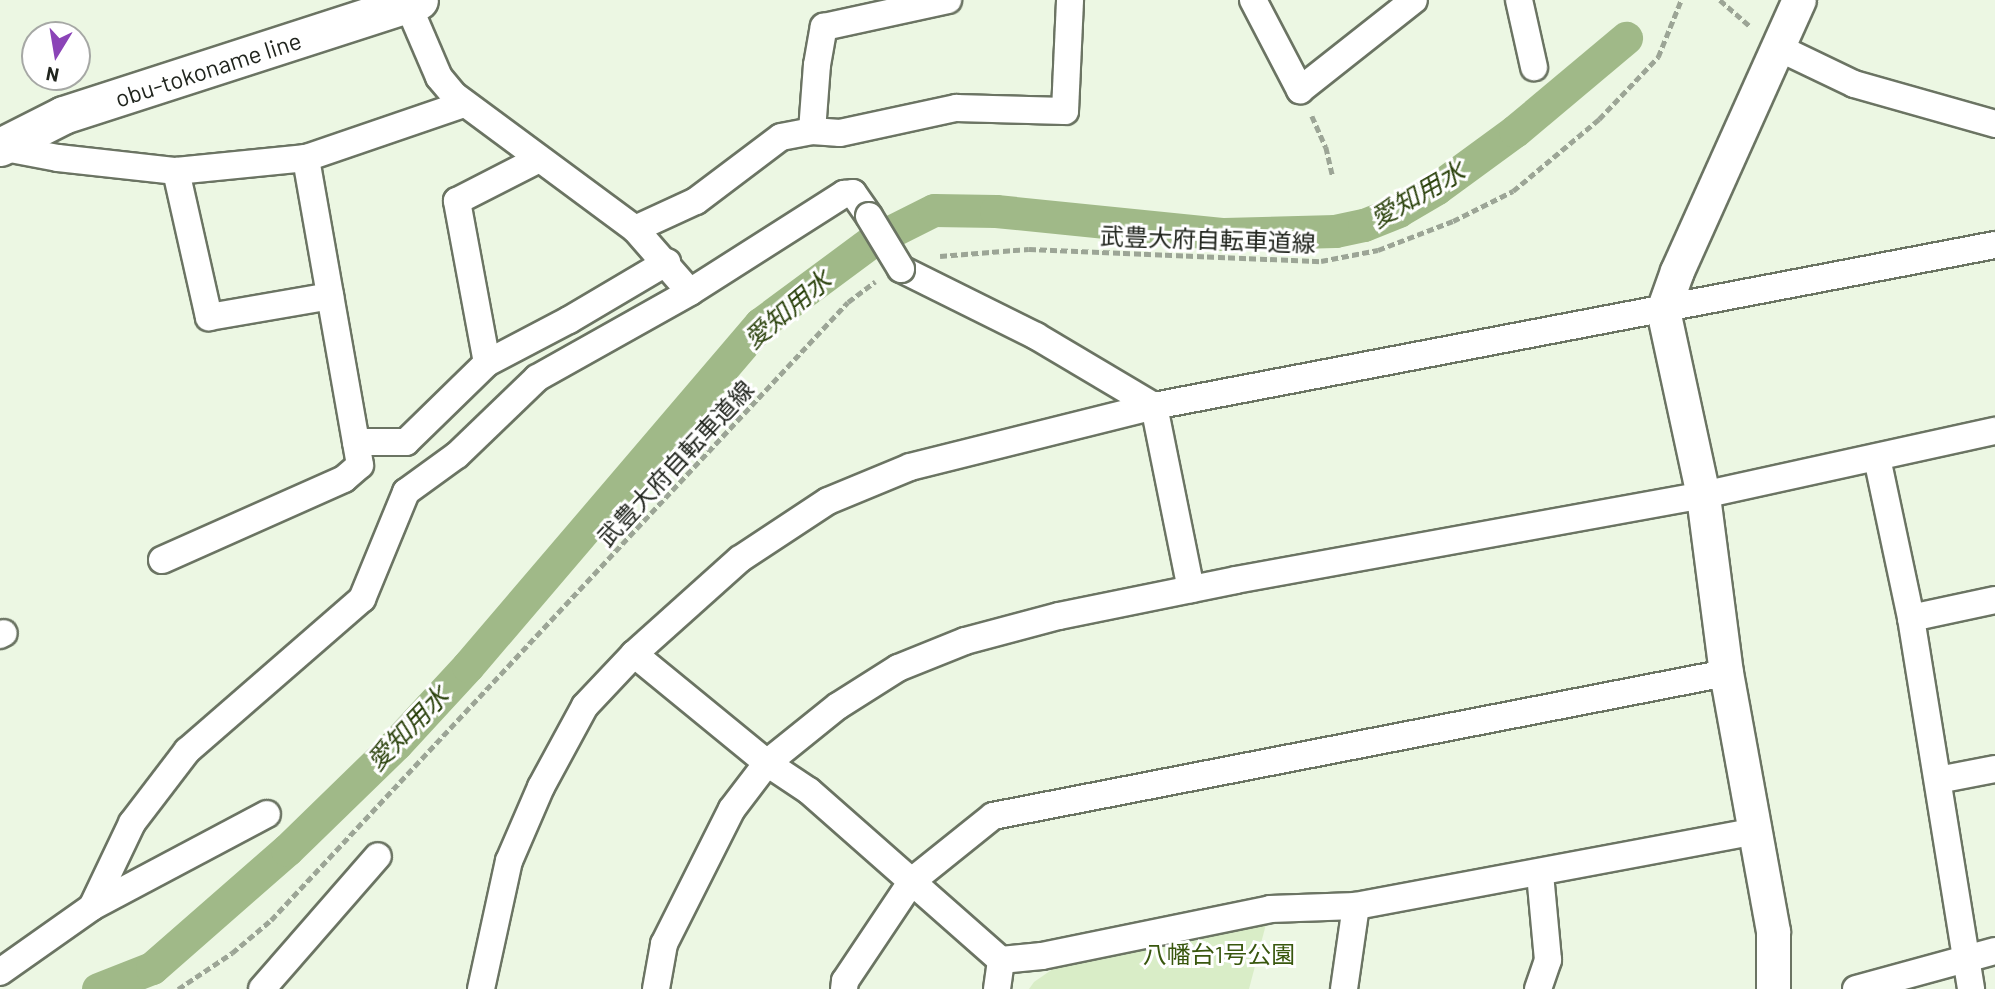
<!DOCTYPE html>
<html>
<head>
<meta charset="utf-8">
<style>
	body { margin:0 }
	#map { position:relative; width:1995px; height:989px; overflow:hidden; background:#ecf7e3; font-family:Barlow,"Noto Sans JP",sans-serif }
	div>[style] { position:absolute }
	.green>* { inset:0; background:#d9edc7 }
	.canal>* { height:33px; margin:-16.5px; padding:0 16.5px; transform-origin:16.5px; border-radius:16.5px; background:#a0b988 }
	.path>* { height:4.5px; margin-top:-2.25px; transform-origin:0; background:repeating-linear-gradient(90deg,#9ca596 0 7px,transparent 0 10.5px) }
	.roads { filter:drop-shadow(2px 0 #6b7463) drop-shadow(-2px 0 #6b7463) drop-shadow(0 2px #6b7463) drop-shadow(0 -2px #6b7463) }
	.minor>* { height:26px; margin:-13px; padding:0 13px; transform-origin:13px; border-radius:13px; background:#fff }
	.tertiary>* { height:33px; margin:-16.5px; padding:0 16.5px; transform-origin:16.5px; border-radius:16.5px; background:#fff }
	.secondary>* { height:37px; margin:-18.5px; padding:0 18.5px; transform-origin:18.5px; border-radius:18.5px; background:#fff }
	.bridges { filter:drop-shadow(2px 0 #6b7463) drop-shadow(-2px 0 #6b7463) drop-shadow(0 2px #6b7463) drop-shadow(0 -2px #6b7463) }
	.minor-bridge>* { height:26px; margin:-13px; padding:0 13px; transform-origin:13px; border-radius:13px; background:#fff }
	span { translate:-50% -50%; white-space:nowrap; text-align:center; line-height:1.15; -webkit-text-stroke:6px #fff; paint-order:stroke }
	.street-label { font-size:24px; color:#21251e }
	.park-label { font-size:24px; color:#39570e }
	.water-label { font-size:26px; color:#2b420c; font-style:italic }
	.north { position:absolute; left:21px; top:21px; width:70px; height:70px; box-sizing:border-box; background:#fff; border:2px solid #a6a8a5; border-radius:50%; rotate:191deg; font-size:19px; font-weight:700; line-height:28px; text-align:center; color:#21251e }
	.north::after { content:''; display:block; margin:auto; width:24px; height:32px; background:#8b44b7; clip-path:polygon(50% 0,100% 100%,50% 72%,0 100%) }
</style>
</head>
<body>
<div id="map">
	<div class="green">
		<div style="clip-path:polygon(1270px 909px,1249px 989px,1029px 989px,1034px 982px,1086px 946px)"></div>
	</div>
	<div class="canal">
		<div style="left:98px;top:989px;width:58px;rotate:-21.3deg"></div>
		<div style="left:152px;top:968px;width:179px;rotate:-41.2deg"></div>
		<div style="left:287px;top:850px;width:152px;rotate:-44.2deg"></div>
		<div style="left:396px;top:744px;width:106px;rotate:-47.3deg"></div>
		<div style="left:468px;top:666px;width:450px;rotate:-49.5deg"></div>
		<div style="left:760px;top:324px;width:139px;rotate:-36.5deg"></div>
		<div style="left:872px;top:241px;width:69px;rotate:-26.6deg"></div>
		<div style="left:934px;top:210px;width:62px;rotate:0.9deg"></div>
		<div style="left:996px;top:211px;width:229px;rotate:5.8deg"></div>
		<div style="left:1224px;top:234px;width:111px;rotate:-1.5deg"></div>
		<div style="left:1335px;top:231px;width:30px;rotate:-12deg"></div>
		<div style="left:1364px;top:225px;width:37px;rotate:-22deg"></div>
		<div style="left:1398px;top:211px;width:45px;rotate:-30.5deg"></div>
		<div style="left:1437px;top:188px;width:97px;rotate:-36.2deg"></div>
		<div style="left:1515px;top:131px;width:145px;rotate:-40deg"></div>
	</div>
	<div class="path">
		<div style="left:1720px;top:0;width:41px;rotate:41.1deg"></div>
		<div style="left:1312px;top:116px;width:34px;rotate:66deg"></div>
		<div style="left:1326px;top:147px;width:31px;rotate:77deg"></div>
		<div style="left:940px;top:256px;width:89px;rotate:-4.5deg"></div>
		<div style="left:1029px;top:249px;width:292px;rotate:2.4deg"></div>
		<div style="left:1321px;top:261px;width:58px;rotate:-10.9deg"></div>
		<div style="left:1378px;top:250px;width:80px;rotate:-21.1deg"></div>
		<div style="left:1453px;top:221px;width:67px;rotate:-26.6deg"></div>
		<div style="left:1513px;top:191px;width:112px;rotate:-39.9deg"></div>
		<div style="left:1599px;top:119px;width:86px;rotate:-46.4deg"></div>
		<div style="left:1658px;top:57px;width:61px;rotate:-68deg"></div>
		<div style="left:178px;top:989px;width:65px;rotate:-33.7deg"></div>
		<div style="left:232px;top:953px;width:51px;rotate:-40.2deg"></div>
		<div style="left:271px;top:920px;width:845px;rotate:-46.97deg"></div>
		<div style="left:848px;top:302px;width:34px;rotate:-37deg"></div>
	</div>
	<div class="roads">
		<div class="minor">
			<div style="left:1253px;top:0;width:102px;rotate:62.4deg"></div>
			<div style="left:1300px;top:90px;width:145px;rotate:-38.3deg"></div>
			<div style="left:1519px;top:0;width:69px;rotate:77.4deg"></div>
			<div style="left:1779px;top:48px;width:83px;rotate:25.6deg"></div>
			<div style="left:1854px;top:84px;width:147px;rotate:15.8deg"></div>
			<div style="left:812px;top:131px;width:66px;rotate:-85.7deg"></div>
			<div style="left:817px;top:65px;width:39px;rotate:-80deg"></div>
			<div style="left:824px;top:27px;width:127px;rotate:-12.3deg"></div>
			<div style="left:0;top:147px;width:59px;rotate:10.7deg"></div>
			<div style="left:58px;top:158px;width:119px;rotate:6.3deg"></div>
			<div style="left:176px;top:171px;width:131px;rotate:-5.7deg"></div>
			<div style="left:306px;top:158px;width:167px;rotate:-18.9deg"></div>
			<div style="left:176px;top:171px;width:150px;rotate:77.3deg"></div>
			<div style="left:209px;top:317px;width:123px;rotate:-9.8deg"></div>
			<div style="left:635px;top:229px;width:67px;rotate:-24.7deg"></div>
			<div style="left:696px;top:201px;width:106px;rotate:-37deg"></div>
			<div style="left:781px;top:137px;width:32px;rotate:-11deg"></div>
			<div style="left:812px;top:131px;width:28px;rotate:4deg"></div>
			<div style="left:840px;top:133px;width:119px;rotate:-12.2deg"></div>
			<div style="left:956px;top:108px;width:109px;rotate:1.6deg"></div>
			<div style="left:1065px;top:111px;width:111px;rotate:-87.4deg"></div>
			<div style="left:901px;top:269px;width:151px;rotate:26.4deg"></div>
			<div style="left:1036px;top:336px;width:137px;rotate:30.7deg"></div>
			<div style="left:1154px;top:406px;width:187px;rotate:78.6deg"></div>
			<div style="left:690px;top:292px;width:183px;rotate:-32.5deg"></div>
			<div style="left:844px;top:194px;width:9px;rotate:-6deg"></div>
			<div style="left:853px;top:193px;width:28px;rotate:55deg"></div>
			<div style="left:487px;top:363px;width:165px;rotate:-100.5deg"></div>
			<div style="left:457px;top:201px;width:92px;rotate:-27.1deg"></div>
			<div style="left:356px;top:442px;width:50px"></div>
			<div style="left:406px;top:442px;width:113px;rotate:-44.3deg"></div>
			<div style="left:487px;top:363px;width:93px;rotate:-27.7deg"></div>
			<div style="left:569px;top:320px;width:114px;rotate:-30.6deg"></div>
			<div style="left:1877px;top:458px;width:164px;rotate:78deg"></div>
			<div style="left:1911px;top:618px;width:376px;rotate:80.8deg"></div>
			<div style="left:162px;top:560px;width:199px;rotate:-24deg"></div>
			<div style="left:344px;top:479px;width:21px;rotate:-41deg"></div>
			<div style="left:360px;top:465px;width:312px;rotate:-100deg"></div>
			<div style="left:1911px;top:618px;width:86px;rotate:-12.1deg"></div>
			<div style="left:0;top:635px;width:4px;rotate:-27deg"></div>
			<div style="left:634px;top:654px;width:172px;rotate:39.3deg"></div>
			<div style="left:767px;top:763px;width:50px;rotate:33.7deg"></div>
			<div style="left:809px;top:791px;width:256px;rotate:41.4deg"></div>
			<div style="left:1001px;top:960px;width:41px;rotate:-5.6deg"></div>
			<div style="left:1042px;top:956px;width:233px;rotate:-11.6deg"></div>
			<div style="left:1270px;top:909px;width:86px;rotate:-2deg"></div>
			<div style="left:1356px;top:906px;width:408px;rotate:-10.6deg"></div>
			<div style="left:1938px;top:780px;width:58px;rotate:-10.9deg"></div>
			<div style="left:92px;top:907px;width:198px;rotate:-28deg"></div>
			<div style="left:0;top:972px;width:113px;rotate:-35.2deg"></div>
			<div style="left:92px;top:907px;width:93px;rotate:-64.5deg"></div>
			<div style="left:132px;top:823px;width:91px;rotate:-52.6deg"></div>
			<div style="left:187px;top:751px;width:232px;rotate:-41deg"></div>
			<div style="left:362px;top:599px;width:116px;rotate:-67.6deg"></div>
			<div style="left:406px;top:492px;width:63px;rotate:-36deg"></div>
			<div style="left:457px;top:455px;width:111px;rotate:-43.9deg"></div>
			<div style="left:537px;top:378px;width:176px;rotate:-29.3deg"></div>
			<div style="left:690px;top:292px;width:84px;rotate:-131.1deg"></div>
			<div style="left:635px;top:229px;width:225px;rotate:-143.5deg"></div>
			<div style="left:454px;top:95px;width:23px;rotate:-130deg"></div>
			<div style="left:439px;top:77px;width:84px;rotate:-113.2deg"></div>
			<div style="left:262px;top:989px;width:176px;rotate:-48.9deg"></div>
			<div style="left:481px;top:989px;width:131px;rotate:-77.7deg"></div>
			<div style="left:509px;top:861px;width:81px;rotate:-66.6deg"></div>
			<div style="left:541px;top:787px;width:92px;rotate:-61.5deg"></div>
			<div style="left:585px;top:706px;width:71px;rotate:-46.7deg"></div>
			<div style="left:634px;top:654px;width:142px;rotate:-41.9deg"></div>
			<div style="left:740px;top:559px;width:105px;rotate:-33.4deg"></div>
			<div style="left:828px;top:501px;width:89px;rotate:-22.5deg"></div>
			<div style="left:910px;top:467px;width:252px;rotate:-14deg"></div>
			<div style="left:1154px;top:406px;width:856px;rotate:-10.84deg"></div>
			<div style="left:656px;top:989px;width:46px;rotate:-79.9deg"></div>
			<div style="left:664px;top:944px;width:151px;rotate:-63.3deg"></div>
			<div style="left:732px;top:809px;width:58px;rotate:-52.7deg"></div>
			<div style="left:767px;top:763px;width:91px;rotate:-38.8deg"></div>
			<div style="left:838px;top:706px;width:71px;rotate:-32.3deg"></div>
			<div style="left:898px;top:668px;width:72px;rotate:-21.9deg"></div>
			<div style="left:965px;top:641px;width:97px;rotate:-14.9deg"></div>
			<div style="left:1059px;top:616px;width:181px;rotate:-11.5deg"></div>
			<div style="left:1236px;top:580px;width:475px;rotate:-10.3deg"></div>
			<div style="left:1703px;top:495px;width:299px;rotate:-12.4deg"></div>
			<div style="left:844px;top:989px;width:8px;rotate:-83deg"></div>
			<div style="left:845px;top:981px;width:120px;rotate:-56.2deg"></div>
			<div style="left:912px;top:881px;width:104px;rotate:-38.7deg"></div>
			<div style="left:993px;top:816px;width:747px;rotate:-11.04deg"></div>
			<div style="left:997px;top:989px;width:29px;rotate:-82deg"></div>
			<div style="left:1344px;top:989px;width:84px;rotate:-81.8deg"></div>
			<div style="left:1538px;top:989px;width:31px;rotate:-71deg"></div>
			<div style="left:1548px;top:960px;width:86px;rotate:-95.3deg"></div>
			<div style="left:1856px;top:989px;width:144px;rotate:-15.3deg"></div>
		</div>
		<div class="tertiary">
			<div style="left:1773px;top:989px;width:58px;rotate:-90deg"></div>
			<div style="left:1773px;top:931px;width:262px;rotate:-100.3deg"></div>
			<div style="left:1726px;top:673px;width:179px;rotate:-97.4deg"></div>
			<div style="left:1703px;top:495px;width:189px;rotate:-102.2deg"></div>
			<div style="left:1663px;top:310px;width:41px;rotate:-70.3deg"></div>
			<div style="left:1677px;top:271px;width:297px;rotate:-65.8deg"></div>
		</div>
		<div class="secondary">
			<div style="left:0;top:147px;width:71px;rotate:-26.9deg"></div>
			<div style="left:63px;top:115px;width:374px;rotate:-17.9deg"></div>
		</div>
	</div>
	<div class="bridges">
		<div class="minor-bridge">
			<div style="left:869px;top:216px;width:62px;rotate:58.9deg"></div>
		</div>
	</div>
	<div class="street-label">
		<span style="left:208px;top:69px;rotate:-18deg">obu-tokoname line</span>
		<span style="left:1208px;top:239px;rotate:2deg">武豊大府自転車道線</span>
		<span style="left:675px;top:463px;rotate:-47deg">武豊大府自転車道線</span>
	</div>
	<div class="park-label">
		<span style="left:1219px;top:954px">八幡台1号公園</span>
	</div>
	<div class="water-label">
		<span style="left:1417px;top:194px;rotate:-30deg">愛知用水</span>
		<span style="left:787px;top:309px;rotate:-40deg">愛知用水</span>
		<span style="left:407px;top:728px;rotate:-46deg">愛知用水</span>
	</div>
	<div class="north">N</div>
</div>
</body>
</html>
